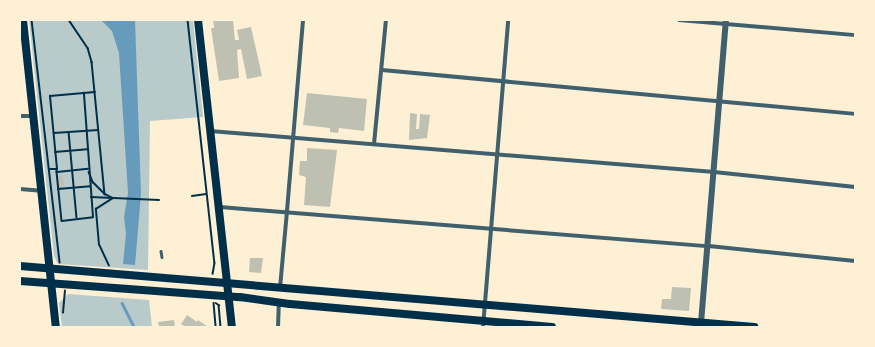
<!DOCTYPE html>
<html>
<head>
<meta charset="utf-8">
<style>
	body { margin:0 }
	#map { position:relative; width:875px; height:347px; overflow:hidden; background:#fdf0d5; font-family:Figtree,sans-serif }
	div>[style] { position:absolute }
	.green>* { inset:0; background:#b9caca }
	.water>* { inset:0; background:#669bbc }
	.stream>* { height:2.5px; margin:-1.25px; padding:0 1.25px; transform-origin:1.25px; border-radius:1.25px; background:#669bbc }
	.building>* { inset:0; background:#bec0b2; transform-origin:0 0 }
	.path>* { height:1.5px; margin:-0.75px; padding:0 0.75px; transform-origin:0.75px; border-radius:0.75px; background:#003049 }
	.service>* { height:2.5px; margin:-1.25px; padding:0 1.25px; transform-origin:1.25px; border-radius:1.25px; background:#3f606c }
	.pedestrian>* { height:3.5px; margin:-1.75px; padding:0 1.75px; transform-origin:1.75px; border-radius:1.75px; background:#3f606c }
	.minor>* { height:4px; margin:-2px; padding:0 2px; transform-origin:2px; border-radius:2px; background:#3f606c }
	.tertiary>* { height:6px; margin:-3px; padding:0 3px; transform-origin:3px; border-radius:3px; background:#3f606c }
	.primary>* { height:8px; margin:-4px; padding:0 4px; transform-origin:4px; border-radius:4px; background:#003049 }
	span { translate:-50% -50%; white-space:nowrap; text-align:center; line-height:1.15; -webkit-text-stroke:3.5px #fdf0d5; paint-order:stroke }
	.frame { position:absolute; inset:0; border:21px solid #fdf0d5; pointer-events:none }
</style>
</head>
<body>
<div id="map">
	<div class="green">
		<div style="clip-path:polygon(29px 20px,193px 20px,203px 117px,150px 121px,148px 270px,58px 264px,54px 256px)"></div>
		<div style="clip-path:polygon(68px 294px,149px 300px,152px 327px,62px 327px,59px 303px)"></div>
	</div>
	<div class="water">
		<div style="clip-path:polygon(101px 20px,135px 20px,141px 194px,135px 265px,123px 264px,126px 234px,124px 217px,128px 193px,119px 53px,112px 31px)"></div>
	</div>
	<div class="stream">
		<div style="left:122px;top:303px;width:27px;rotate:63deg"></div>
	</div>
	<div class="building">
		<div style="clip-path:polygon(213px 20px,233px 20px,235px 40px,239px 40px,237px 30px,251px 27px,262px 76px,247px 79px,241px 49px,237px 50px,239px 78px,219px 81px,211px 28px,214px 28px)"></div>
		<div style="clip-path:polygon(307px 93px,367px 99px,364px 131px,339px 128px,338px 133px,330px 132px,330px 128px,303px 125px)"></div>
		<div style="clip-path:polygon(410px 113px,417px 114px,416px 129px,419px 129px,420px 114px,430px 115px,427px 138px,409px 140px)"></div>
		<div style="clip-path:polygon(307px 148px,337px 150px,330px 207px,304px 205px,306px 177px,299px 175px,300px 161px,307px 161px)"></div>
		<div style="left:63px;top:175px;width:12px;height:5px;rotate:85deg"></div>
		<div style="clip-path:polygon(250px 258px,263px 258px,261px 273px,249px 272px)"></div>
		<div style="clip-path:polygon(672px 287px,691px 288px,689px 311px,661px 309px,662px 299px,671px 299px)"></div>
		<div style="clip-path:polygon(187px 315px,197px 322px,198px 320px,208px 327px,186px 327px,181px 324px)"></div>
		<div style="clip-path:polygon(174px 320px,175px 327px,159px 327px,158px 322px)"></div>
	</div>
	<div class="path">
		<div style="left:32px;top:20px;width:244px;rotate:83.4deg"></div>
		<div style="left:69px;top:20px;width:34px;rotate:56deg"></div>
		<div style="left:88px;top:48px;width:15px;rotate:74deg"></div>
		<div style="left:92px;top:62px;width:133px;rotate:84.4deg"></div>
		<div style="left:188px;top:20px;width:244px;rotate:83.7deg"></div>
		<div style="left:215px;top:263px;width:11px;rotate:100deg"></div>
		<div style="left:69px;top:132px;width:86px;rotate:84.7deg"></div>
		<div style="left:54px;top:133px;width:44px;rotate:-3.9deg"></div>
		<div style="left:55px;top:152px;width:32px;rotate:-5deg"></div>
		<div style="left:49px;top:169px;width:8px"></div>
		<div style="left:57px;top:169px;width:3px;rotate:90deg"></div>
		<div style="left:57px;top:172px;width:31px;rotate:-6deg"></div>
		<div style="left:57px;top:169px;width:73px;rotate:-95.5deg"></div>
		<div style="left:50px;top:96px;width:45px;rotate:-5.1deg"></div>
		<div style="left:57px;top:172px;width:49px;rotate:84.2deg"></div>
		<div style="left:62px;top:221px;width:31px;rotate:-7deg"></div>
		<div style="left:93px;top:217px;width:124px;rotate:-94.2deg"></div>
		<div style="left:89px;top:172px;width:11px;rotate:68deg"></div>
		<div style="left:93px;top:182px;width:17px;rotate:45deg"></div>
		<div style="left:105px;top:194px;width:9px;rotate:27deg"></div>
		<div style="left:58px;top:189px;width:32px;rotate:-5deg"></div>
		<div style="left:192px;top:196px;width:14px;rotate:-8deg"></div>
		<div style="left:91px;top:197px;width:68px;rotate:2.5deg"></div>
		<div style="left:109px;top:266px;width:23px;rotate:-115deg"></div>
		<div style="left:99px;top:245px;width:36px;rotate:-95deg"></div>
		<div style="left:96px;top:209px;width:20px;rotate:-33deg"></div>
		<div style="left:214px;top:303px;width:24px;rotate:85deg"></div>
		<div style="left:216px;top:303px;width:4px;rotate:34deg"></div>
		<div style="left:219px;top:305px;width:22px;rotate:85deg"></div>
		<div style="left:63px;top:313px;width:22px;rotate:-85deg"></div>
	</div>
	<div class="service">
		<div style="left:161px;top:251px;width:6px;rotate:81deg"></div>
	</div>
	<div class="pedestrian">
		<div style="left:287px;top:211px;width:192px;rotate:-85.2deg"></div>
	</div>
	<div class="minor">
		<div style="left:679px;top:20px;width:177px;rotate:4.9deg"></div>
		<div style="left:382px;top:70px;width:475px;rotate:5.3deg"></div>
		<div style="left:20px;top:116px;width:12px"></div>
		<div style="left:210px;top:131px;width:506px;rotate:4.65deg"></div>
		<div style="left:714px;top:172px;width:142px;rotate:6.1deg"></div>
		<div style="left:374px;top:144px;width:125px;rotate:-84.5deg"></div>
		<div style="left:20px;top:189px;width:21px;rotate:5deg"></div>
		<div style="left:220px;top:207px;width:491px;rotate:4.6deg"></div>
		<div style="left:709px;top:246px;width:147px;rotate:5.9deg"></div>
		<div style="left:280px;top:288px;width:77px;rotate:-84.8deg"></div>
		<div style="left:278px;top:327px;width:25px;rotate:-88deg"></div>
		<div style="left:483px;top:327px;width:308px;rotate:-85.3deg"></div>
	</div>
	<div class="tertiary">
		<div style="left:701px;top:323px;width:304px;rotate:-85.3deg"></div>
	</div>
	<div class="primary">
		<div style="left:23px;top:20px;width:309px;rotate:83.9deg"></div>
		<div style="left:198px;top:20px;width:309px;rotate:83.7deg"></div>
		<div style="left:20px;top:266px;width:737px;rotate:4.75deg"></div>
		<div style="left:20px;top:281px;width:221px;rotate:4.2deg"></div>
		<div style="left:240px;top:297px;width:50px;rotate:8deg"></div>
		<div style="left:290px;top:304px;width:263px;rotate:5deg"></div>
	</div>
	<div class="frame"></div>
</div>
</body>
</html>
